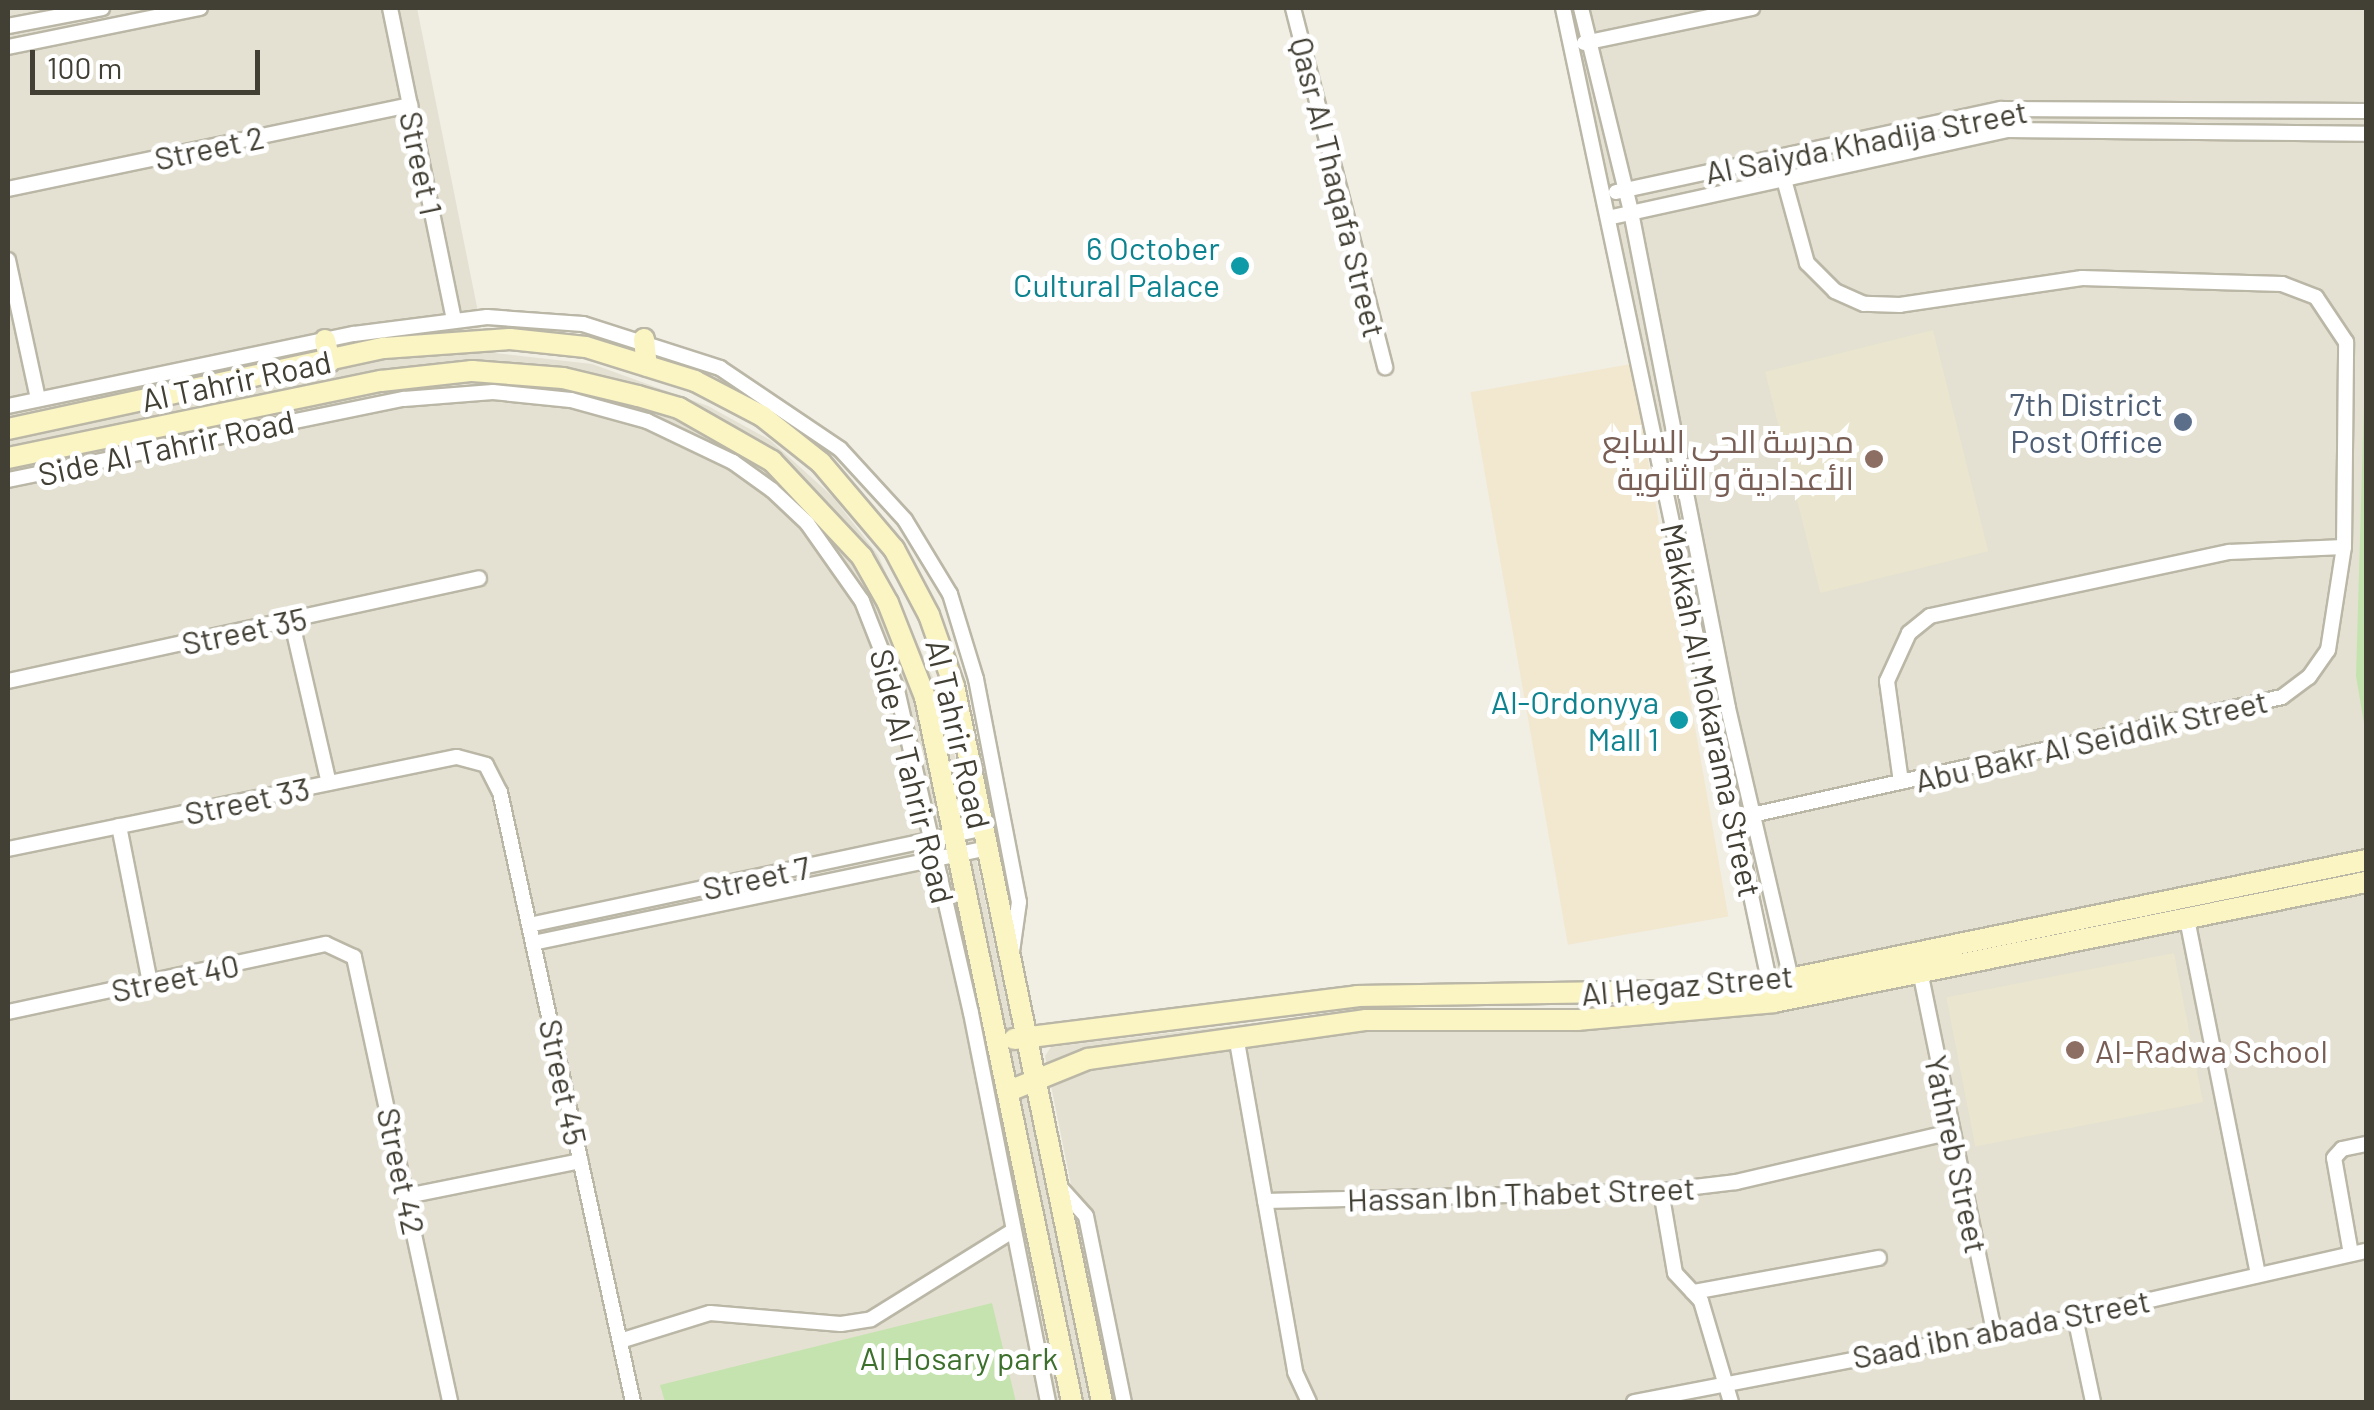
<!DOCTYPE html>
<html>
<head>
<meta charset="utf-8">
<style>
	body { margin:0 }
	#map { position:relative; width:2374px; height:1410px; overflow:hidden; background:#f1eee4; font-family:Barlow,Cairo,sans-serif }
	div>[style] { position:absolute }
	.residential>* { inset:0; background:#e4e1d2 }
	.commercial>* { inset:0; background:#f2e8cf; transform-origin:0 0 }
	.education>* { inset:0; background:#e9e5ce; transform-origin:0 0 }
	.green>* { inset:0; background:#c5e3ae }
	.roads { filter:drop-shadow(2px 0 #bbb7a7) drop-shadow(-2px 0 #bbb7a7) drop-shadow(0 2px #bbb7a7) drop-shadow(0 -2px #bbb7a7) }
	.street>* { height:14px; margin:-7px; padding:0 7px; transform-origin:7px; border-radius:7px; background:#fff }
	.secondary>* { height:20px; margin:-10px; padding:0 10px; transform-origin:10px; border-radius:10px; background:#fbf5c4 }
	.dots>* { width:28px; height:28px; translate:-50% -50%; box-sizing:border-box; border:5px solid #fff; border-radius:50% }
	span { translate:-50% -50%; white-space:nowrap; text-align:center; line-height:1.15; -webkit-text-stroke:10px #fff; paint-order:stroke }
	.street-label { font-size:32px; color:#423f34 }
	.culture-label { font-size:32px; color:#0d838f }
	.right { translate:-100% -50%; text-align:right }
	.service-label { font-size:32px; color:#4e5e75 }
	.education-label { font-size:32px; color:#785e54 }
	.left { translate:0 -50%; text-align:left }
	.park-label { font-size:32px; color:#3d702c }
	.frame { position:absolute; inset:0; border:10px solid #423f34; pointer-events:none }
	.scale { position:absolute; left:30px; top:50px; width:230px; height:45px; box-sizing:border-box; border:5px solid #423f34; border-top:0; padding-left:12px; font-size:30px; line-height:35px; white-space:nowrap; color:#423f34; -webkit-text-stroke:8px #fff; paint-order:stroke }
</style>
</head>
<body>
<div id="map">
	<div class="residential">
		<div style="clip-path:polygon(8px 8px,417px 8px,486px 352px,592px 364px,708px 406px,770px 440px,833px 497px,878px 555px,943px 700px,1091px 1402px,8px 1402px)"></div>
		<div style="clip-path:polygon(1571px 8px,2366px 8px,2366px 1402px,1115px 1402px,1045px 1056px,1051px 1047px,1363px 1010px,1617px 1008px,1780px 983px)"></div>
	</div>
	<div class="commercial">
		<div style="left:1631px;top:364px;width:561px;height:163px;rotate:80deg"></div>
	</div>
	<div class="education">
		<div style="left:1933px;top:330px;width:228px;height:173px;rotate:76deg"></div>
		<div style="left:2174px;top:953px;width:152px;height:232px;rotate:79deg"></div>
	</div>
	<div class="green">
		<div style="clip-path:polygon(2366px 334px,2366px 735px,2356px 676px)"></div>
		<div style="clip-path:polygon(992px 1303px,1016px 1402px,665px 1402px,660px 1385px)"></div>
	</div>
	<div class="roads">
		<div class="street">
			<div style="left:390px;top:8px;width:318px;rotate:78.4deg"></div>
			<div style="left:1293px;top:8px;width:371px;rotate:75.6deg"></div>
			<div style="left:1563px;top:8px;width:1004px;rotate:78.04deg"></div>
			<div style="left:1581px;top:8px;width:210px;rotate:76.2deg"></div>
			<div style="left:1631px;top:212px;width:505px;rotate:78.93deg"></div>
			<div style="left:1728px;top:708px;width:286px;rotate:76.9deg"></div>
			<div style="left:8px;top:26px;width:96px;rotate:-10.8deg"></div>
			<div style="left:1584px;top:43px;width:172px;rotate:-11.8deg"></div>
			<div style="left:8px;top:47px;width:196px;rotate:-11.5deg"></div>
			<div style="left:8px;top:189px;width:411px;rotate:-11.8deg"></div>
			<div style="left:1616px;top:192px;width:394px;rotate:-12.2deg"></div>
			<div style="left:2001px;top:109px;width:365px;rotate:0.3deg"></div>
			<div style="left:1612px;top:217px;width:404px;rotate:-12.4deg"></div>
			<div style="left:2007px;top:130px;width:359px;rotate:0.6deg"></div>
			<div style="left:8px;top:260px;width:142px;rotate:77.8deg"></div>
			<div style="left:8px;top:406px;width:353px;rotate:-11.8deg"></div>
			<div style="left:354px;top:334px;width:134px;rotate:-7.3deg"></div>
			<div style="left:487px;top:317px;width:96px;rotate:4.2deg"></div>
			<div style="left:583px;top:324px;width:144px;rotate:17.8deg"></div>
			<div style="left:720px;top:368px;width:145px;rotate:34deg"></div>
			<div style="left:840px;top:449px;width:96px;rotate:47.5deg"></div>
			<div style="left:905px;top:520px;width:87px;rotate:58.7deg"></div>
			<div style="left:950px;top:594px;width:89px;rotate:73deg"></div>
			<div style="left:976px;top:679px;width:227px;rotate:79.1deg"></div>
			<div style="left:1019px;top:902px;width:50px;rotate:98deg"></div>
			<div style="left:8px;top:480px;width:404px;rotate:-11.6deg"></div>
			<div style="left:404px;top:399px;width:89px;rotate:-4.5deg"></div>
			<div style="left:493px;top:392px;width:78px;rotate:5.9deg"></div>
			<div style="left:571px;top:400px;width:79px;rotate:15.4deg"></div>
			<div style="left:647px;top:421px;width:95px;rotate:25.5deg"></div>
			<div style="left:733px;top:462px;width:48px;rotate:35.7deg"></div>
			<div style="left:772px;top:490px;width:48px;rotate:43.3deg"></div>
			<div style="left:807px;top:523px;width:95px;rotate:54.8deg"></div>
			<div style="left:862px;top:601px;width:96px;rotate:68.5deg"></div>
			<div style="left:897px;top:690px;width:331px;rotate:77.1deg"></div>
			<div style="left:971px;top:1013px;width:397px;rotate:78.8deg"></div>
			<div style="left:291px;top:619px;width:168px;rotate:77deg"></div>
			<div style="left:8px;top:681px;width:482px;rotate:-12.3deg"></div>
			<div style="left:1901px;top:782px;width:102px;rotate:-97.9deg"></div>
			<div style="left:1887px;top:681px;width:53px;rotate:-65.4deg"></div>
			<div style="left:1909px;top:633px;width:27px;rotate:-39deg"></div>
			<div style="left:1930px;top:616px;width:306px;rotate:-12.1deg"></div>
			<div style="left:2229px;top:552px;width:115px;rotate:-2.5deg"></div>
			<div style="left:1734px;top:819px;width:561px;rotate:-12.55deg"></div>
			<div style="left:2282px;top:697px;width:34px;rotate:-37deg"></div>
			<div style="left:2309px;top:677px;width:33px;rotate:-55deg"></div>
			<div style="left:2328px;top:650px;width:104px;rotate:-81.2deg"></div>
			<div style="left:2344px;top:547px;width:205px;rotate:-89.4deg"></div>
			<div style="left:2346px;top:342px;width:54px;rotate:-123.7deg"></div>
			<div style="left:2316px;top:297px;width:36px;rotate:-159deg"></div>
			<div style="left:2282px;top:284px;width:200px;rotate:-178.3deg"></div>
			<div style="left:2082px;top:278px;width:184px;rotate:171.6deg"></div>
			<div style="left:1900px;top:305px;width:36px;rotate:-178deg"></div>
			<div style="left:1864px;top:304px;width:32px;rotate:-156deg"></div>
			<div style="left:1835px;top:291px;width:40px;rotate:-135deg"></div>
			<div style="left:1807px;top:263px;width:109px;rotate:-105.4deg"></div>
			<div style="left:119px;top:826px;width:159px;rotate:78.8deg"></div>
			<div style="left:8px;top:849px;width:458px;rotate:-11.6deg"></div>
			<div style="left:457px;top:757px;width:30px;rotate:15deg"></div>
			<div style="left:486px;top:765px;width:30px;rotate:63deg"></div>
			<div style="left:500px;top:792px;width:624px;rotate:77.7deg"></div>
			<div style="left:2187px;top:919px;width:361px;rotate:78.7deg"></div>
			<div style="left:529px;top:925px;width:463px;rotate:-12deg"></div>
			<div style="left:533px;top:943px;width:463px;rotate:-11.8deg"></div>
			<div style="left:1921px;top:976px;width:362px;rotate:78.4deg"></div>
			<div style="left:8px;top:1012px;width:325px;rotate:-12.1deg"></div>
			<div style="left:326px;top:944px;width:31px;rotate:25deg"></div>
			<div style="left:354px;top:957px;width:455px;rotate:77.8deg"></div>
			<div style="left:1236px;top:1036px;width:341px;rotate:80deg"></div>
			<div style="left:1295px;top:1372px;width:33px;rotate:65deg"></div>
			<div style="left:1059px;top:1186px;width:40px;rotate:48deg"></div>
			<div style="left:1086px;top:1216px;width:190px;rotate:78.5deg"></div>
			<div style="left:1661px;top:1191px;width:83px;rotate:80.3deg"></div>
			<div style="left:1675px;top:1273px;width:38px;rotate:47deg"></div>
			<div style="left:1701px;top:1301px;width:105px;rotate:73.5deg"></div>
			<div style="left:407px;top:1196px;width:177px;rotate:-11.4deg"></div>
			<div style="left:1265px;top:1201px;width:396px;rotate:-1.4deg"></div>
			<div style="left:1661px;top:1191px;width:76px;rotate:-6.8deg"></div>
			<div style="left:1736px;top:1182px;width:221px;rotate:-13.1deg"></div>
			<div style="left:2351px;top:1254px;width:97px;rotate:-100deg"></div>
			<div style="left:2334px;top:1158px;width:12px;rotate:-48deg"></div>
			<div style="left:2342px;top:1149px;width:25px;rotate:-12deg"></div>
			<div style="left:1693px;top:1292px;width:189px;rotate:-10.4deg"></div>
			<div style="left:2075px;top:1317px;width:87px;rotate:78deg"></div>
			<div style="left:620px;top:1341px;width:94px;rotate:-17.3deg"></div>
			<div style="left:710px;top:1313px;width:131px;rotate:4.8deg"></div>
			<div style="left:841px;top:1324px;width:30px;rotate:-9deg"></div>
			<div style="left:871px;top:1319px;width:165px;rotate:-31.9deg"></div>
			<div style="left:1634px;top:1402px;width:449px;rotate:-10.9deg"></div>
			<div style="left:2075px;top:1317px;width:298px;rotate:-12.8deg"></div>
		</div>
		<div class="secondary">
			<div style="left:644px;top:339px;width:27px;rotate:84deg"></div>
			<div style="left:325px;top:340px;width:22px;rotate:77deg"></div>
			<div style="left:8px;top:429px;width:385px;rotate:-12.2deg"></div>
			<div style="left:384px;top:348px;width:126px;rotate:-4.1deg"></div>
			<div style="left:510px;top:339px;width:76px;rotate:6deg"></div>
			<div style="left:586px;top:347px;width:114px;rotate:17.3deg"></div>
			<div style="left:695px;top:381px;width:76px;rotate:27.6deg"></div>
			<div style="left:762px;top:416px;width:75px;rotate:38.5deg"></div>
			<div style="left:821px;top:463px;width:113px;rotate:49.7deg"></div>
			<div style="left:894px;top:549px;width:75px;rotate:62.1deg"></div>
			<div style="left:929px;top:615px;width:75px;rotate:70.6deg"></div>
			<div style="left:954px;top:686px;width:731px;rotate:78.32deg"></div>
			<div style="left:8px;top:458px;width:381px;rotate:-11.7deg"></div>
			<div style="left:381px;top:381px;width:92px;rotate:-6.3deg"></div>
			<div style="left:472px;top:371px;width:91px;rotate:4.4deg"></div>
			<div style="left:563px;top:378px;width:77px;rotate:13.5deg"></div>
			<div style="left:638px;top:396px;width:43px;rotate:16.3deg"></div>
			<div style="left:679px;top:408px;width:107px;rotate:29.7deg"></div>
			<div style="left:772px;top:461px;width:132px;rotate:46.8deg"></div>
			<div style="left:862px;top:557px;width:53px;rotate:60.5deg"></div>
			<div style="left:888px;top:603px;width:101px;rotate:68.5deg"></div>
			<div style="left:925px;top:697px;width:720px;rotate:78.22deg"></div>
			<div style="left:1014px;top:1039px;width:346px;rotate:-7.1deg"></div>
			<div style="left:1357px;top:996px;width:321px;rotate:-0.9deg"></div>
			<div style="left:1678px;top:991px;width:92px;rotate:-5deg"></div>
			<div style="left:1770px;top:983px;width:609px;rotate:-11.66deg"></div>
			<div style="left:1009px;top:1091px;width:85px;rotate:-22.1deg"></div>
			<div style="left:1088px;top:1059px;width:281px;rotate:-8deg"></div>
			<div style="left:1366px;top:1020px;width:212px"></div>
			<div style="left:1578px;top:1020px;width:197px;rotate:-5.2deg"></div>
			<div style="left:1774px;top:1002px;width:604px;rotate:-11.46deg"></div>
		</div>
	</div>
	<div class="dots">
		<div style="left:1240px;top:266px;background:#0f9aa8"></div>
		<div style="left:2183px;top:422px;background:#5c6f8a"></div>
		<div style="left:1874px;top:459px;background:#8d6e63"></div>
		<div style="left:1679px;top:720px;background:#0f9aa8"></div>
		<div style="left:2075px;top:1050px;background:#8d6e63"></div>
	</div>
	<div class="street-label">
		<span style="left:1866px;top:141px;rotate:-11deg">Al Saiyda Khadija Street</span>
		<span style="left:209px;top:147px;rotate:-12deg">Street 2</span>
		<span style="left:422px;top:163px;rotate:78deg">Street 1</span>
		<span style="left:1339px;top:187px;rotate:76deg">Qasr Al Thaqafa Street</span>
		<span style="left:236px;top:380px;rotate:-12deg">Al Tahrir Road</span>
		<span style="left:166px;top:447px;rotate:-12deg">Side Al Tahrir Road</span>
		<span style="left:244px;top:630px;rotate:-12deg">Street 35</span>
		<span style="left:1712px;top:710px;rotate:78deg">Makkah Al Mokarama Street</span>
		<span style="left:959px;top:734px;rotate:77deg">Al Tahrir Road</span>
		<span style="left:2091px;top:740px;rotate:-13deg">Abu Bakr Al Seiddik Street</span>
		<span style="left:913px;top:776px;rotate:76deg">Side Al Tahrir Road</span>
		<span style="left:247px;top:800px;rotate:-12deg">Street 33</span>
		<span style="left:756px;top:877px;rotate:-12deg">Street 7</span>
		<span style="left:175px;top:977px;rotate:-12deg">Street 40</span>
		<span style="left:1687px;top:984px;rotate:-5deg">Al Hegaz Street</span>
		<span style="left:564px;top:1082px;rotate:78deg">Street 45</span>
		<span style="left:1957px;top:1154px;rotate:78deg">Yathreb Street</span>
		<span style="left:402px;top:1171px;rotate:78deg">Street 42</span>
		<span style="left:1521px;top:1193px;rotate:-2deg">Hassan Ibn Thabet Street</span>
		<span style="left:2001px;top:1328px;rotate:-11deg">Saad ibn abada Street</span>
	</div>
	<div class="culture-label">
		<span class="right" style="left:1220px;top:266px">6 October<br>Cultural Palace</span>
		<span class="right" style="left:1659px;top:720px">Al-Ordonyya<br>Mall 1</span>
	</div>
	<div class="service-label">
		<span class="right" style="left:2163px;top:422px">7th District<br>Post Office</span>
	</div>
	<div class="education-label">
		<span class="right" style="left:1854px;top:459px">مدرسة الحي السابع<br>الأعدادية و الثانوية</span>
		<span class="left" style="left:2095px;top:1050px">Al-Radwa School</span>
	</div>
	<div class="park-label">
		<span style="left:959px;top:1357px">Al Hosary park</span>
	</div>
	<div class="frame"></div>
	<div class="scale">100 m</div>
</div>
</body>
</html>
